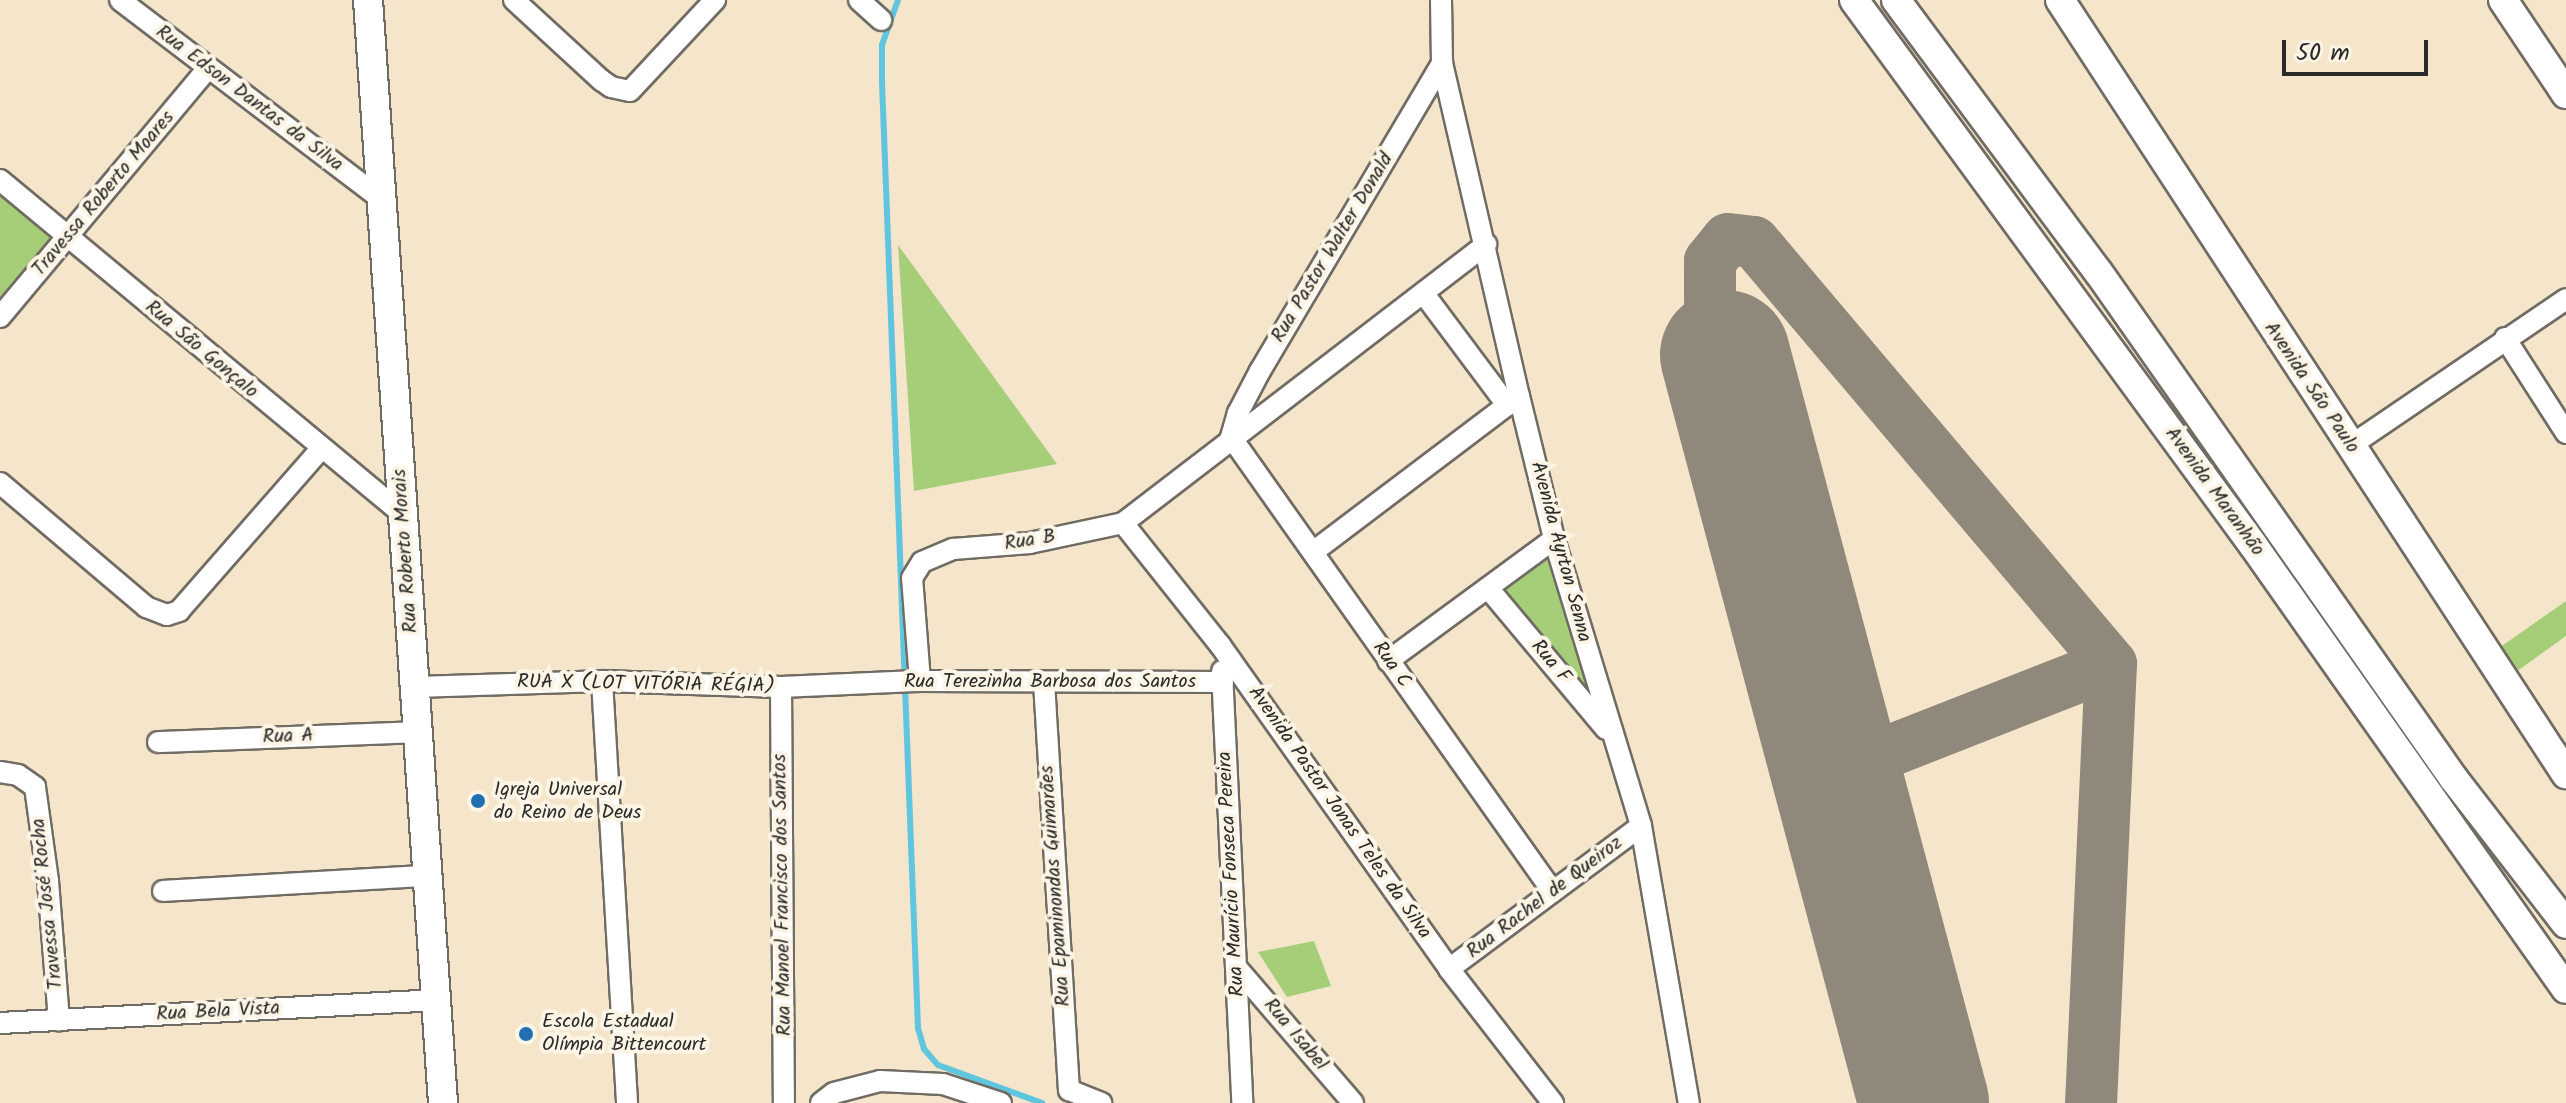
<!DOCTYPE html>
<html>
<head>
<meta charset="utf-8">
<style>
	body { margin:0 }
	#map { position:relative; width:2566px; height:1103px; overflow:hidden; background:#f4e5cb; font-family:Kalam,sans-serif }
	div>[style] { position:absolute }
	.green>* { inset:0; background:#a6ce79 }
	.stream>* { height:6px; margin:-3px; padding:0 3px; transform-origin:3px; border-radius:3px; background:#60c5de }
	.taxiway>* { height:52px; margin:-26px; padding:0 26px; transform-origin:26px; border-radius:26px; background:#90887b }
	.runway>* { height:130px; margin:-65px; padding:0 65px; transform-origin:65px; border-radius:65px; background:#90887b }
	.roads { filter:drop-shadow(2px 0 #716c63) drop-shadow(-2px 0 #716c63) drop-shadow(0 2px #716c63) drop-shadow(0 -2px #716c63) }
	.street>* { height:20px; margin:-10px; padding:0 10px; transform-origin:10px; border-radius:10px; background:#fff }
	.secondary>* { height:28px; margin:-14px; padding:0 14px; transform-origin:14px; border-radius:14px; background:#fff }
	.dots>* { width:22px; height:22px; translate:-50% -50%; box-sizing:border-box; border:4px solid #fcf5e5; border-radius:50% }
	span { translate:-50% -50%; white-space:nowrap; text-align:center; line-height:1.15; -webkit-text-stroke:8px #fcf5e5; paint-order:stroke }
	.street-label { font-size:20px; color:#2b2b2b }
	.poi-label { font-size:20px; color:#2b2b2b }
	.left { translate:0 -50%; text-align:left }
	.scale { position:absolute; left:2282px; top:40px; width:146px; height:36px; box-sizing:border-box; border:4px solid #2b2b2b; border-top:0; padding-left:10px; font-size:24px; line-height:28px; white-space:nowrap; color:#2b2b2b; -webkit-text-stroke:6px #fcf5e5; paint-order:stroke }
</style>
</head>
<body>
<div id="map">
	<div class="green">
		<div style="clip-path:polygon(0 193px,51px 238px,0 297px)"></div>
		<div style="clip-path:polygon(898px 245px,1057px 464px,914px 491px)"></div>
		<div style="clip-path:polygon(1547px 557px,1594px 700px,1502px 589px)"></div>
		<div style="clip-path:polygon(2566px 601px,2566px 636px,2516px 672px,2499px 648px)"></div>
		<div style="clip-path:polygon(1314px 941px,1331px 986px,1287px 997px,1258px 952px)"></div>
	</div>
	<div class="stream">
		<div style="left:898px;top:0;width:48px;rotate:109.6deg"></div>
		<div style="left:882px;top:45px;width:37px;rotate:90deg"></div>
		<div style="left:882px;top:82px;width:947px;rotate:87.82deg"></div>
		<div style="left:918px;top:1028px;width:22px;rotate:74deg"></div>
		<div style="left:924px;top:1049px;width:21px;rotate:49deg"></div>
		<div style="left:938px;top:1065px;width:111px;rotate:20.1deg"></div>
	</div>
	<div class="taxiway">
		<div style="left:1725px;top:355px;width:58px;rotate:-105deg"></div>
		<div style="left:1710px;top:299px;width:38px;rotate:-90deg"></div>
		<div style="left:1710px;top:261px;width:28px;rotate:-51deg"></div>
		<div style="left:1728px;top:239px;width:26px;rotate:7deg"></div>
		<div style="left:1754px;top:242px;width:553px;rotate:49.77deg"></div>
		<div style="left:2111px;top:664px;width:439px;rotate:92.6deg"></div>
		<div style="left:1836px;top:772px;width:295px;rotate:-21.4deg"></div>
	</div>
	<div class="runway">
		<div style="left:1725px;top:355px;width:774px;rotate:75.1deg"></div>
	</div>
	<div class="roads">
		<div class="street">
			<div style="left:120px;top:0;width:325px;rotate:37.3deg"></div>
			<div style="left:514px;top:0;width:118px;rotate:42.6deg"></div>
			<div style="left:601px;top:80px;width:12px;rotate:35deg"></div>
			<div style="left:611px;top:87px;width:19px;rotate:12deg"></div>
			<div style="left:630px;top:91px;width:125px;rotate:-47deg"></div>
			<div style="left:859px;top:0;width:30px;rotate:42deg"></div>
			<div style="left:1441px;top:0;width:63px;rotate:89.1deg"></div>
			<div style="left:1442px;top:63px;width:342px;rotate:77deg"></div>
			<div style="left:1519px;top:396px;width:147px;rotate:76.2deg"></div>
			<div style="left:1554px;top:539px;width:300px;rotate:73.1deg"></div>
			<div style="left:1641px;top:826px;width:281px;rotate:80.2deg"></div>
			<div style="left:0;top:180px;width:526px;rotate:39.68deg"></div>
			<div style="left:1424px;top:294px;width:139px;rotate:53.2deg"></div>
			<div style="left:0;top:317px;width:323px;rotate:-50.1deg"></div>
			<div style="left:2505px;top:338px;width:113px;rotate:57.3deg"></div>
			<div style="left:1231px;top:437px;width:557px;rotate:54.71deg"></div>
			<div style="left:1231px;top:437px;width:25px;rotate:-74deg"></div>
			<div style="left:1238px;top:413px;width:47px;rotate:-62.4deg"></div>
			<div style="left:1260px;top:371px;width:358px;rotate:-59.4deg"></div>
			<div style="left:2350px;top:446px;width:261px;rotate:-34.2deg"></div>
			<div style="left:0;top:483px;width:192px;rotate:40.3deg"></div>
			<div style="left:146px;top:607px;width:22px;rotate:21deg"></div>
			<div style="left:167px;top:615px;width:13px;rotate:-18deg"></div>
			<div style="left:179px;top:611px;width:215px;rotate:-48.8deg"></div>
			<div style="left:1123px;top:523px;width:156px;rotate:51.5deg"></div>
			<div style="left:1220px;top:645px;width:397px;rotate:54.7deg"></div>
			<div style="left:1449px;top:969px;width:170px;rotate:52.2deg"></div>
			<div style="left:1313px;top:552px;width:258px;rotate:-37.1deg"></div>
			<div style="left:1488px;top:588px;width:184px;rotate:50.1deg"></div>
			<div style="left:1388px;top:661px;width:206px;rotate:-36.3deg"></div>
			<div style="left:1222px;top:671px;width:432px;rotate:87.3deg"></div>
			<div style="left:602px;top:681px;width:423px;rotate:86.6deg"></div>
			<div style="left:920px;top:681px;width:103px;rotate:-94.4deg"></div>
			<div style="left:912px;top:578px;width:19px;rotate:-58deg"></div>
			<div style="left:922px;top:562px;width:34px;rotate:-23deg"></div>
			<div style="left:953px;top:549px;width:77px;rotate:-4.5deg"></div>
			<div style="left:1030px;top:543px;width:95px;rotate:-12.1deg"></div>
			<div style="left:1123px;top:523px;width:458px;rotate:-37.5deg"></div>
			<div style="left:1044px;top:682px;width:409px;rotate:86.5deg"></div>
			<div style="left:1069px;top:1090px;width:35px;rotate:22deg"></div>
			<div style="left:415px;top:687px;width:187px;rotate:-1.8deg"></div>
			<div style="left:602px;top:681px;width:179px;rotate:1.9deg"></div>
			<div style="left:781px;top:687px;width:139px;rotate:-2.5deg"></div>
			<div style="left:920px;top:681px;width:303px;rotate:0.2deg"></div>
			<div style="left:781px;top:687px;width:416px;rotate:89.6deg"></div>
			<div style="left:158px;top:742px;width:259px;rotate:-2.2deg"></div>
			<div style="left:0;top:772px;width:18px;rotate:9deg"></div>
			<div style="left:18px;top:775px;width:21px;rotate:35deg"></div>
			<div style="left:35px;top:787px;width:95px;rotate:82.1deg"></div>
			<div style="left:48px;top:881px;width:140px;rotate:85.5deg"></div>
			<div style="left:163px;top:891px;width:263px;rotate:-3.3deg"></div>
			<div style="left:1237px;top:968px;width:178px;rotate:49.3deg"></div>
			<div style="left:1449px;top:969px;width:239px;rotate:-36.7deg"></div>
			<div style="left:0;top:1023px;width:436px;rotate:-3deg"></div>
			<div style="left:821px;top:1103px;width:16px;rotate:-38deg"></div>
			<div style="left:834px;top:1093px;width:48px;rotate:-14.6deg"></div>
			<div style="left:880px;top:1081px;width:63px;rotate:2.7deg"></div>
			<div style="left:943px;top:1084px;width:61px;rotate:18.1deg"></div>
		</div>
		<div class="secondary">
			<div style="left:368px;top:0;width:1106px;rotate:86.11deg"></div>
			<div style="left:1854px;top:0;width:675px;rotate:53.79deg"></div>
			<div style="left:2253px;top:545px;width:543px;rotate:54.82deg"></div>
			<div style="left:1896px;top:0;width:340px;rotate:53.4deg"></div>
			<div style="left:2099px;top:273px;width:618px;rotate:54.95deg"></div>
			<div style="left:2454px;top:779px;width:183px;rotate:52.3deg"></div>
			<div style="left:2060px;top:0;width:925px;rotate:56.83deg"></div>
			<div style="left:2503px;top:0;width:113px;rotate:56.2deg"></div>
		</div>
	</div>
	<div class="dots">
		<div style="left:478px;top:801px;background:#1f6fb2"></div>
		<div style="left:526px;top:1034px;background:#1f6fb2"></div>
	</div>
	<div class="street-label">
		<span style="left:249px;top:99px;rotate:37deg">Rua Edson Dantas da Silva</span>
		<span style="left:104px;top:194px;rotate:-50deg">Travessa Roberto Moares</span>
		<span style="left:1333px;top:248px;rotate:-59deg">Rua Pastor Walter Donald</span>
		<span style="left:201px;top:350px;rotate:40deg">Rua São Gonçalo</span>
		<span style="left:2311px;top:388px;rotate:56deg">Avenida São Paulo</span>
		<span style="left:2214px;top:492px;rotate:54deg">Avenida Maranhão</span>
		<span style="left:1030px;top:541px;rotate:-9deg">Rua B</span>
		<span style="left:406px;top:551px;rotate:-94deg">Rua Roberto Morais</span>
		<span style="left:1560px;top:552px;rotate:75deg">Avenida Ayrton Senna</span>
		<span style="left:1550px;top:662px;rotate:50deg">Rua F</span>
		<span style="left:1391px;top:665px;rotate:55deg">Rua C</span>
		<span style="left:1050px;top:682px">Rua Terezinha Barbosa dos Santos</span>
		<span style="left:646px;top:685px;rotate:1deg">RUA X (LOT VITÓRIA RÉGIA)</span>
		<span style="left:288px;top:737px;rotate:-2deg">Rua A</span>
		<span style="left:1339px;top:813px;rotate:55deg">Avenida Pastor Jonas Teles da Silva</span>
		<span style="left:1232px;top:874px;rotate:-93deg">Rua Maurício Fonseca Pereira</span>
		<span style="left:1056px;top:886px;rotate:-94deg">Rua Epaminondas Guimarães</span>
		<span style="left:783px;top:895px;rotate:-91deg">Rua Manoel Francisco dos Santos</span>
		<span style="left:1545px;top:898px;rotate:-37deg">Rua Rachel de Queiroz</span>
		<span style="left:48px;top:904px;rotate:-96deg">Travessa José Rocha</span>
		<span style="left:218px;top:1012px;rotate:-3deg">Rua Bela Vista</span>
		<span style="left:1295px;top:1035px;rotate:50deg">Rua Isabel</span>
	</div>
	<div class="poi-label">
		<span class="left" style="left:494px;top:802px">Igreja Universal<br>do Reino de Deus</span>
		<span class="left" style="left:542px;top:1034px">Escola Estadual<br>Olímpia Bittencourt</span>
	</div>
	<div class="scale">50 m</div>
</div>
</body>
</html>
